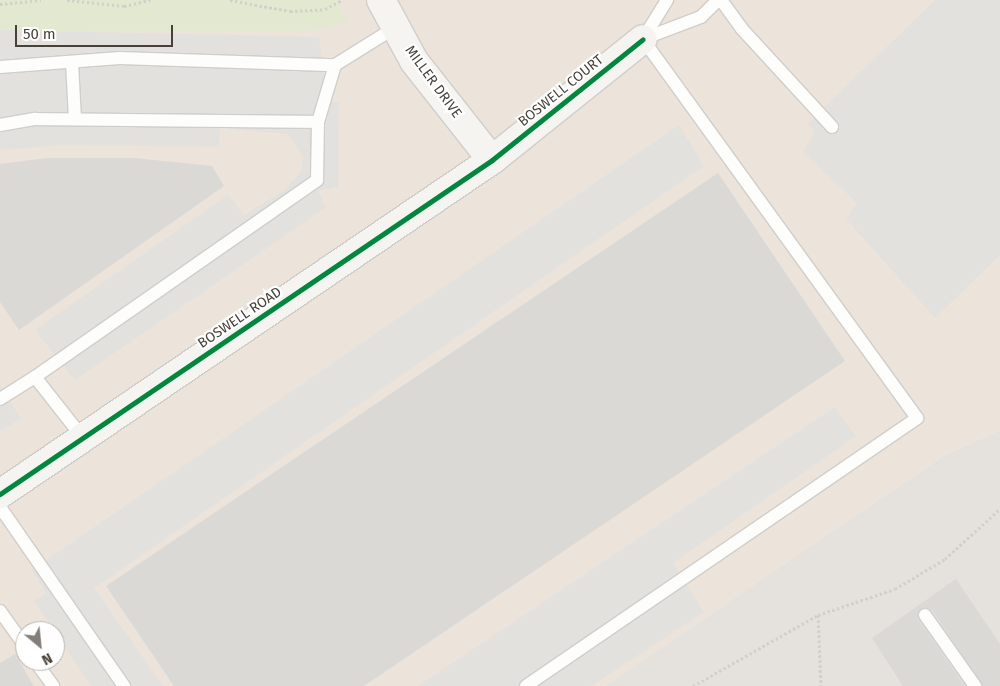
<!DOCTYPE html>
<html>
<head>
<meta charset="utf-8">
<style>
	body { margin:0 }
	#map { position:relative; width:1000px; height:686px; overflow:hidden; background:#f2f0ed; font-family:"Fira Sans",sans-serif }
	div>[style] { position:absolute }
	.residential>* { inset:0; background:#e5e1dc }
	.commercial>* { inset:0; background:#ece3db }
	.green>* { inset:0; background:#e2e9d0 }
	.parking>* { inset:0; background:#e3e1de }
	.building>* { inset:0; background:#dbd9d6 }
	.path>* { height:3px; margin-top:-1.5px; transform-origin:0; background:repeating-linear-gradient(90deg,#d2d0cb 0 2.5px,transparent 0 5px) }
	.roads { filter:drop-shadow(1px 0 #d0cecb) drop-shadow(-1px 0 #d0cecb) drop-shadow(0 1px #d0cecb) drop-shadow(0 -1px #d0cecb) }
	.lane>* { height:12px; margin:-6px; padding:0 6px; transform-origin:6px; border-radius:6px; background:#fdfdfc }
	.secondary>* { height:28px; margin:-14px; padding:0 14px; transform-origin:14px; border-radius:14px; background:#f6f4f1 }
	.cycleway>* { height:5px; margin:-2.5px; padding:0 2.5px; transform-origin:2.5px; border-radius:2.5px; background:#00873e }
	span { translate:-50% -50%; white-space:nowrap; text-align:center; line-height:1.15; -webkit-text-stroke:4.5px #fff; paint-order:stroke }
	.street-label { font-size:14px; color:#47413a }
	.north { position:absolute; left:15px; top:621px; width:50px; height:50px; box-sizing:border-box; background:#fff; border:1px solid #b5b3b0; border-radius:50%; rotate:152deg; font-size:14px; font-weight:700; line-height:20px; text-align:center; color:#47413a }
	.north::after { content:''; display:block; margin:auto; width:18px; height:22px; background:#837e79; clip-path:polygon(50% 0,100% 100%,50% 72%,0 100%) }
	.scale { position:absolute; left:15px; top:25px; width:158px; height:22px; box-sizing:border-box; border:2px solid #47413a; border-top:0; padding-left:6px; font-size:15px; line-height:18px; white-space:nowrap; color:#47413a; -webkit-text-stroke:4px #fff; paint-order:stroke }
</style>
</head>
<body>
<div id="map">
	<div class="residential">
		<div style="clip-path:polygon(1000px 430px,1000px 686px,605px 686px,943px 456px)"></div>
	</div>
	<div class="commercial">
		<div style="clip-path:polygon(evenodd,0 0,1000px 0,1000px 430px,943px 456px,605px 686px,0 686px,0 0,25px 631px,55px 631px,55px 661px,25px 661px,25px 631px)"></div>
	</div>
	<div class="green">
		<div style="clip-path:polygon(0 0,337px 0,347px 22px,309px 31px,0 31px)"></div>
	</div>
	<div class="parking">
		<div style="clip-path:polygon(935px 0,1000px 0,1000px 255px,935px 318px,846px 219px,857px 203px,803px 152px,814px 133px,808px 123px)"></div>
		<div style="clip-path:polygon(0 30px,319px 37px,327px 101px,339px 102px,338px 187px,319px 191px,325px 208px,75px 380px,35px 330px,228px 195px,244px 215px,285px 190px,301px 171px,303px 157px,288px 134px,220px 128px,219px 147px,63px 145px,0 150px)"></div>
		<div style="clip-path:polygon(679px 125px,704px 166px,94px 588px,163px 686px,91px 686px,34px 601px,46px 593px,32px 570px)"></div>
		<div style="clip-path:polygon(0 384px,21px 419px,0 431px)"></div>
		<div style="clip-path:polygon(835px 407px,856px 436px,673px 563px,704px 612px,591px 686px,418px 686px)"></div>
	</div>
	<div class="building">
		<div style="clip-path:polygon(47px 158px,134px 158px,212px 166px,224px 186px,19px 330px,0 302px,0 164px)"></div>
		<div style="clip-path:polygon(718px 173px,845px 361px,364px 686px,174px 686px,106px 586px)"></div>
		<div style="clip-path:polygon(956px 579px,1000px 644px,1000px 686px,983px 686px,932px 610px,925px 607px,918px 611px,918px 619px,965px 686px,903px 686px,872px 638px)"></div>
		<div style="clip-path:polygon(15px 654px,34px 686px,0 686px,0 663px)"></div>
	</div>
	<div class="path">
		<div style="left:67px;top:0;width:57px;rotate:6deg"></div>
		<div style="left:124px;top:6px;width:27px;rotate:-13deg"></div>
		<div style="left:230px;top:0;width:61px;rotate:10.4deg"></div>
		<div style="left:290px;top:11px;width:35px;rotate:-3deg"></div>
		<div style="left:325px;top:9px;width:19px;rotate:-28deg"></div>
		<div style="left:0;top:4px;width:41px;rotate:-5.6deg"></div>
		<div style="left:818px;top:615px;width:71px;rotate:87.6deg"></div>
		<div style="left:693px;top:686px;width:144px;rotate:-29.6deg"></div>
		<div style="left:818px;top:615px;width:81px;rotate:-18.7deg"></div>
		<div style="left:895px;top:589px;width:58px;rotate:-31deg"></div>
		<div style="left:945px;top:559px;width:74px;rotate:-42.3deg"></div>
	</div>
	<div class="roads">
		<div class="lane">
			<div style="left:721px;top:0;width:36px;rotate:54deg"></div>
			<div style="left:742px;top:29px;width:133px;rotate:47.4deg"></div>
			<div style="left:643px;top:39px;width:62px;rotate:-20.8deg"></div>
			<div style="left:701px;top:17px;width:24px;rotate:-45deg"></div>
			<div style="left:643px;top:39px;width:46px;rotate:-58.4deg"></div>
			<div style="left:72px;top:62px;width:57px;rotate:87deg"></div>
			<div style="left:0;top:67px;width:120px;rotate:-4.3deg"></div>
			<div style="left:120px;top:58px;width:215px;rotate:1.9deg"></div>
			<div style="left:335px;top:65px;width:72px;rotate:-31.9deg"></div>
			<div style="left:0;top:125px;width:36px;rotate:-10deg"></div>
			<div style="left:35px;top:119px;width:283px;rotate:0.6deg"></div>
			<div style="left:35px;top:377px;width:344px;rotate:-34.9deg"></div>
			<div style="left:317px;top:180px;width:58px;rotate:-89deg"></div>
			<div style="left:318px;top:122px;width:59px;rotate:-73.4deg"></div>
			<div style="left:0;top:399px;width:41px;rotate:-32.2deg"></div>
			<div style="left:35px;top:377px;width:78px;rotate:51.8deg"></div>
			<div style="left:0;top:507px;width:218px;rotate:55.3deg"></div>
			<div style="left:0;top:611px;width:43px;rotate:54.5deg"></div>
			<div style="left:925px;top:615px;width:87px;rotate:54.8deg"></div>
			<div style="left:35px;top:661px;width:31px;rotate:54deg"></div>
			<div style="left:526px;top:686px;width:474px;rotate:-34.4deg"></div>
			<div style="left:917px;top:418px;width:468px;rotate:-125.9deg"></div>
		</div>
		<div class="secondary">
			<div style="left:381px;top:0;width:69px;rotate:61.6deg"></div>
			<div style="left:414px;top:61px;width:126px;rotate:51.8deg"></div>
			<div style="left:0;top:494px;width:595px;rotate:-34.17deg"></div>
			<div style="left:492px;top:160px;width:193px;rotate:-38.7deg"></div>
		</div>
	</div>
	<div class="cycleway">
		<div style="left:0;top:494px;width:595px;rotate:-34.17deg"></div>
		<div style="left:492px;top:160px;width:193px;rotate:-38.7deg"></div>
	</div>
	<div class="street-label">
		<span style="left:433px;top:82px;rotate:54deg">MILLER DRIVE</span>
		<span style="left:561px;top:91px;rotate:-39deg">BOSWELL COURT</span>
		<span style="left:240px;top:318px;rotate:-34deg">BOSWELL ROAD</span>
	</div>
	<div class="north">N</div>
	<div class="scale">50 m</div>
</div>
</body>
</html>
